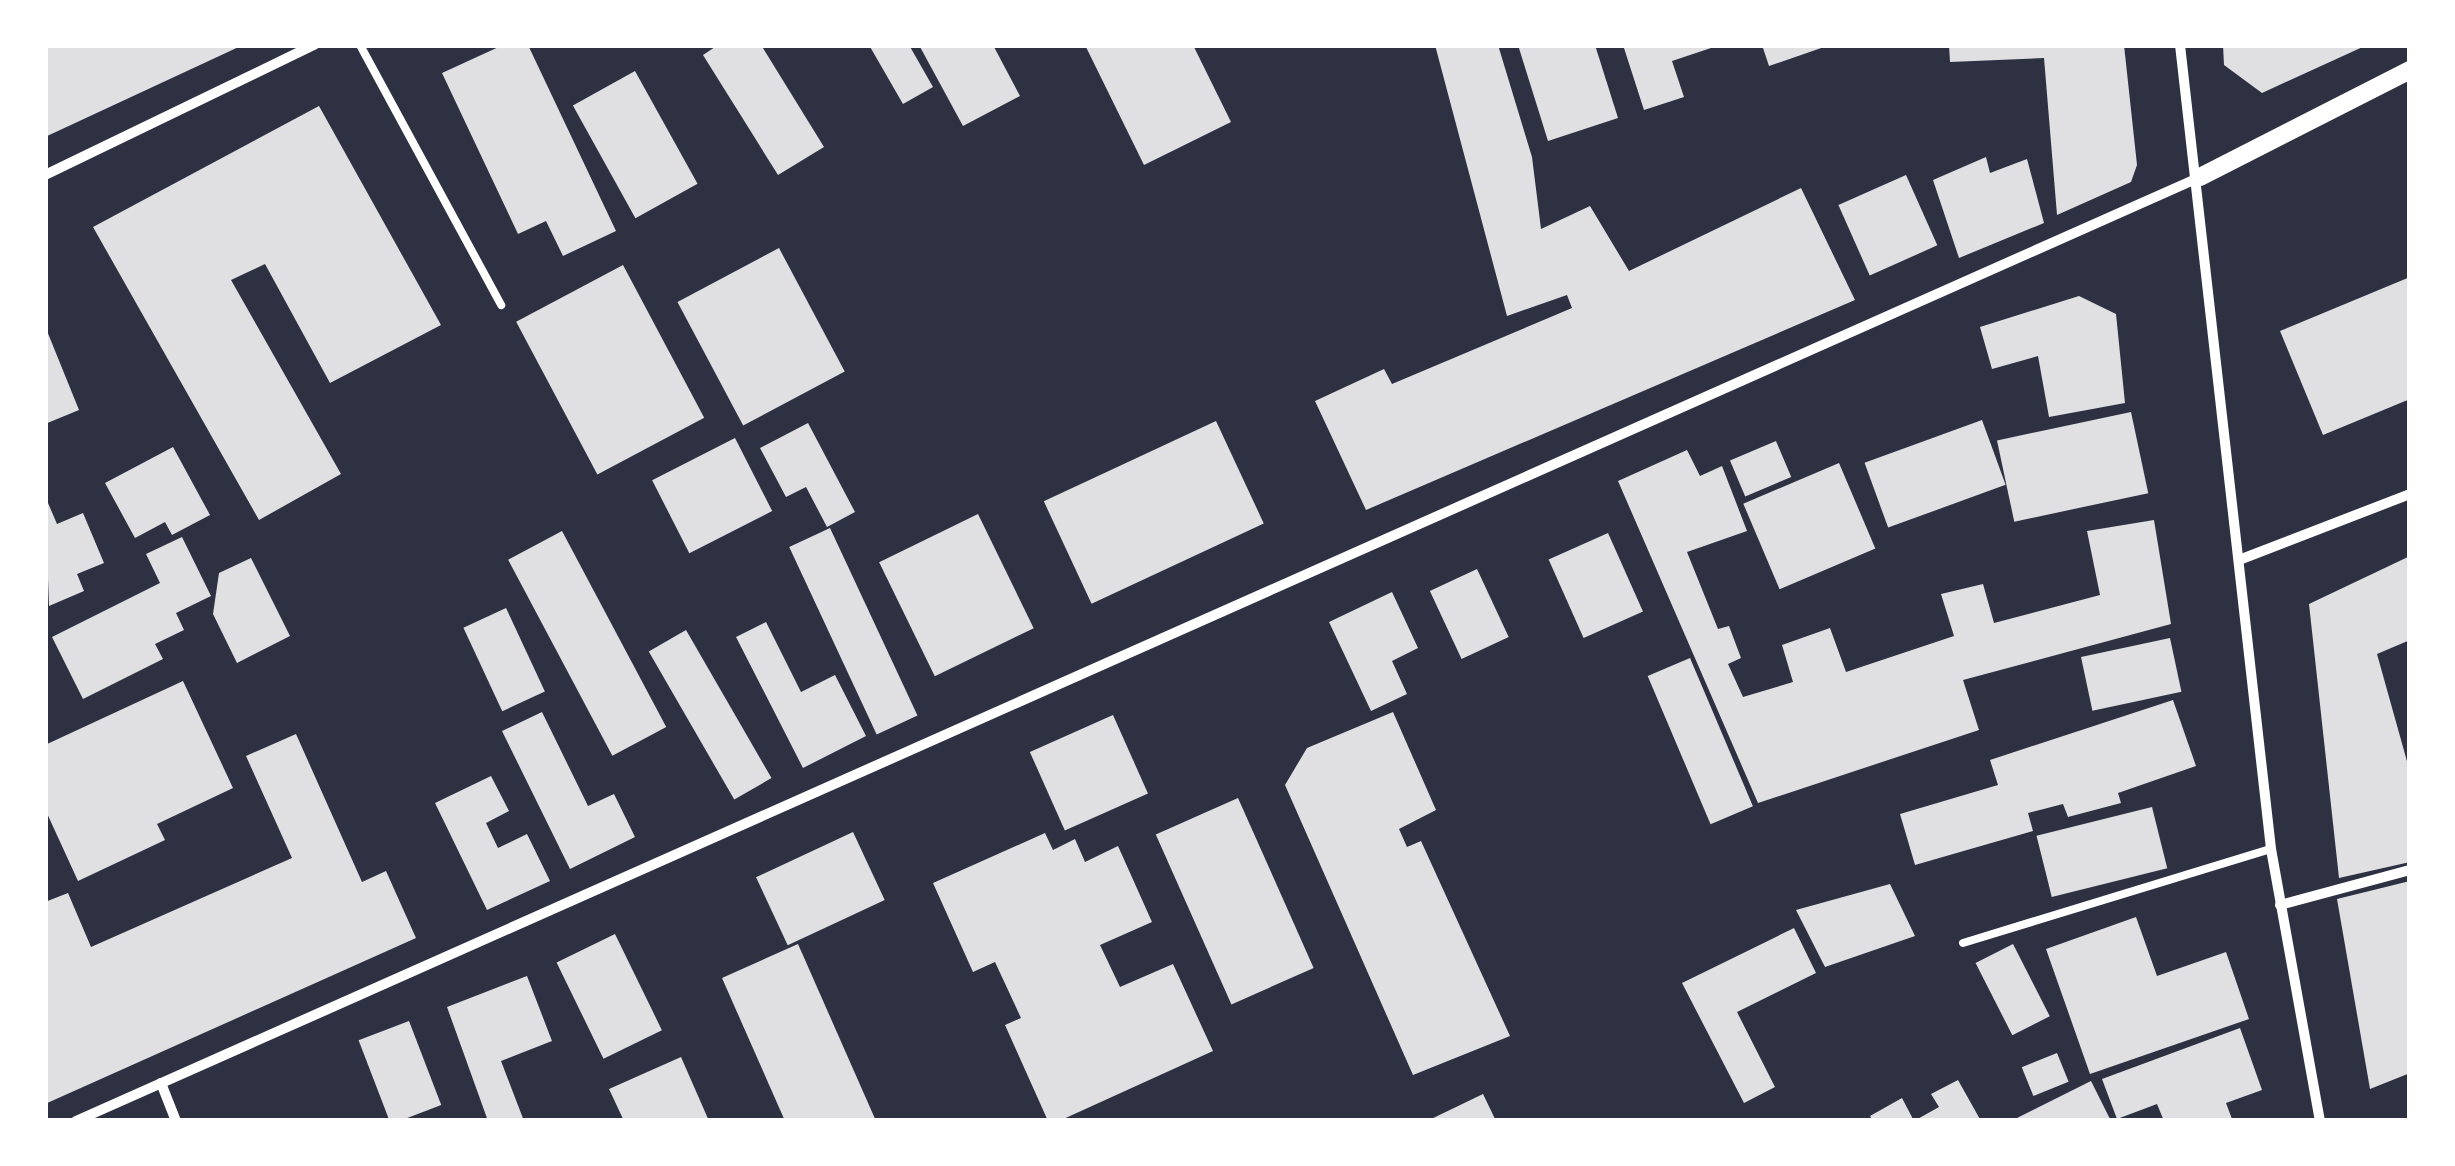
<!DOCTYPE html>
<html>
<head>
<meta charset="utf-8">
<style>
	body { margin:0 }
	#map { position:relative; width:2455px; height:1166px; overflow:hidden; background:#2d3142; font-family:Montserrat,sans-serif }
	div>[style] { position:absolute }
	.building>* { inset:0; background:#e0e0e3; transform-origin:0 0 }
	.path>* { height:6px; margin:-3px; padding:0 3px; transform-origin:3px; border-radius:3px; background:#fff }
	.service>* { height:8px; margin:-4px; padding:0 4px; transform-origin:4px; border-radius:4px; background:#fff }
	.minor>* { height:10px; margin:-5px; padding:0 5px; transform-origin:5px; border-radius:5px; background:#fff }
	.tertiary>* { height:18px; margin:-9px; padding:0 9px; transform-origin:9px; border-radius:9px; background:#fff }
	span { translate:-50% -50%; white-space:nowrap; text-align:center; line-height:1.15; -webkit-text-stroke:8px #fff; paint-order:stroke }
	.frame { position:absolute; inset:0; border:48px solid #fff; pointer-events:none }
</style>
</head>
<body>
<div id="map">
	<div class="building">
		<div style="clip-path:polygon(45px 45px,243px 45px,45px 137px)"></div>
		<div style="clip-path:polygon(503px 45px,528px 45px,616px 231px,563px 256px,546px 221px,518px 234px,442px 73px)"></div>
		<div style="clip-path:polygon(718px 45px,761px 45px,824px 147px,778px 175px,703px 55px)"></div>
		<div style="clip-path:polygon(869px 45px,909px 45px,933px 87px,903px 104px)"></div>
		<div style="clip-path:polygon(919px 45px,993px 45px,1020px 96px,963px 126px)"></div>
		<div style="clip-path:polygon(1085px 45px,1193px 45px,1231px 122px,1144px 165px)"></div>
		<div style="clip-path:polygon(1435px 45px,1498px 45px,1532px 157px,1541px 229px,1590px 206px,1629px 271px,1801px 188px,1855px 300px,1366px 510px,1315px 401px,1384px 369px,1392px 384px,1572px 308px,1567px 295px,1507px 316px)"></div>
		<div style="clip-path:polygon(1518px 45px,1595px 45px,1618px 118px,1548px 141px)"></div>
		<div style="clip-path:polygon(1623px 45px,1717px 45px,1717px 46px,1672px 61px,1684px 97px,1644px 110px)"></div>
		<div style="clip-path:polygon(1762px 45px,1827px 45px,1827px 46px,1769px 66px)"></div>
		<div style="clip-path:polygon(1949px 45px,2124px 45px,2137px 165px,2131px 182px,2057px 215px,2044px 58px,1950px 62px)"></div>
		<div style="clip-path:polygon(2223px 45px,2367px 45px,2262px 93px,2224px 65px)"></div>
		<div style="left:635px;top:71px;width:129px;height:71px;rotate:61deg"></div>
		<div style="clip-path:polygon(319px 106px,441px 325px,330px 383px,265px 264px,231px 280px,341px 474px,259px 520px,93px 227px)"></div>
		<div style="clip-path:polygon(1986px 157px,1990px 173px,2027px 159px,2044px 223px,1959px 258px,1933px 180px)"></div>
		<div style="left:1906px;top:175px;width:77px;height:74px;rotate:66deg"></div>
		<div style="left:779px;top:248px;width:140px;height:115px;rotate:62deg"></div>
		<div style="left:623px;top:265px;width:173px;height:121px;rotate:62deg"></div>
		<div style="clip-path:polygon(2410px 277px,2410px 399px,2323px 435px,2280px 331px)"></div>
		<div style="clip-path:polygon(2079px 296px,2116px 314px,2125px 403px,2049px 417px,2038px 356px,1992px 369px,1980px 327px)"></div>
		<div style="clip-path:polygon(45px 326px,79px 410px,45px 424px)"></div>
		<div style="left:2131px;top:412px;width:83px;height:137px;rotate:78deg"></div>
		<div style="left:1982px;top:420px;width:69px;height:125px;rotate:70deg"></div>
		<div style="left:1216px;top:421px;width:113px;height:190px;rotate:65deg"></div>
		<div style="clip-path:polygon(808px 423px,855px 512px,827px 527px,806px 487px,786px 497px,760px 448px)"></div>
		<div style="left:735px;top:438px;width:82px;height:93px;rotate:63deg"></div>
		<div style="left:1776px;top:441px;width:39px;height:50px;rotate:67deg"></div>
		<div style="clip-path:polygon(173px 447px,210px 515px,172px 535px,165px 522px,135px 538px,105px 483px)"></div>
		<div style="clip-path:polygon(1687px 450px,1700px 476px,1722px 466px,1747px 531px,1687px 552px,1718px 629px,1729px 626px,1741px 658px,1728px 664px,1743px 697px,1793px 682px,1782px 645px,1830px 628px,1846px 672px,1954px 636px,1941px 594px,1983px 584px,1994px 623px,2100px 595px,2087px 531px,2154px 520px,2171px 624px,1963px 680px,1979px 730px,1758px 803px,1618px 481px)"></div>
		<div style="left:1839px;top:463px;width:93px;height:104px;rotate:67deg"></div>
		<div style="clip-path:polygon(45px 496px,57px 524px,83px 513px,104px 563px,77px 574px,84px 591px,49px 606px)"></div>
		<div style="left:978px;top:514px;width:127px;height:110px;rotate:64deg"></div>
		<div style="left:830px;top:528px;width:207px;height:45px;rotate:65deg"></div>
		<div style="left:562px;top:531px;width:222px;height:61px;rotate:62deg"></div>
		<div style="left:1608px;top:533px;width:86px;height:65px;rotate:66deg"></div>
		<div style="clip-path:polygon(182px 537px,211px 596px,176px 613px,184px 630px,155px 644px,163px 659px,83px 699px,52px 637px,160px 583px,146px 554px)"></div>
		<div style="clip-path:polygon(2410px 556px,2410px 640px,2377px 654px,2410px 772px,2410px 862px,2339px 878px,2309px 604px)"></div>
		<div style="clip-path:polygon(251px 558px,290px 636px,237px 663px,213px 614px,219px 573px)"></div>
		<div style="left:1477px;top:569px;width:75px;height:52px;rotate:65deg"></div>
		<div style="clip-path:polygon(1392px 592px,1418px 648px,1392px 661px,1407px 694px,1371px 711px,1329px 622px)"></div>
		<div style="left:506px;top:608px;width:92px;height:47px;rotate:65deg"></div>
		<div style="clip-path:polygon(766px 622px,801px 692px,835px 675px,866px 736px,803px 768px,736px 637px)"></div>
		<div style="left:686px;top:630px;width:171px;height:43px;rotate:60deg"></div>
		<div style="left:2170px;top:638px;width:55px;height:91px;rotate:78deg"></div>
		<div style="left:1690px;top:658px;width:161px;height:46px;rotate:67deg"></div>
		<div style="clip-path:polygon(183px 681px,233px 788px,157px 824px,165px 840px,78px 881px,45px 809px,45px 745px)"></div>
		<div style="clip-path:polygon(2173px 700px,2196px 766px,2118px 793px,2121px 803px,2068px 817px,2063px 804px,2028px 813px,2033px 831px,1915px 865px,1900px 814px,1998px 785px,1990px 760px)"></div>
		<div style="clip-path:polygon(542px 712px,588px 806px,614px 794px,635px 837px,570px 869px,502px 731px)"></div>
		<div style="clip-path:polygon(1393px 712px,1436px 810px,1399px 829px,1407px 847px,1421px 841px,1510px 1036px,1413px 1075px,1285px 785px,1307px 748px)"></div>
		<div style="left:1113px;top:715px;width:86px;height:91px;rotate:66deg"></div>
		<div style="clip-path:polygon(296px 734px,362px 882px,386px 871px,416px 938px,45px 1104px,45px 902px,68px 893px,91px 947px,292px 858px,246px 756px)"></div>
		<div style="clip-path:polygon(491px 776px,509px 811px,486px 823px,498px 848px,527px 834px,550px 881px,487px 910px,435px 803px)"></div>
		<div style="left:1238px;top:798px;width:186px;height:90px;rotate:66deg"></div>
		<div style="left:2152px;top:807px;width:63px;height:119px;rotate:76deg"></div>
		<div style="left:853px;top:832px;width:75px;height:107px;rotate:65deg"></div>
		<div style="clip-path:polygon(1045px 833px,1053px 850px,1075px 839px,1085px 862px,1118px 846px,1152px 922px,1100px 945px,1120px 987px,1173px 964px,1213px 1051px,1059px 1121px,1048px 1121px,1005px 1025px,1021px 1018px,995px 962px,973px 972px,933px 883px)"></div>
		<div style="clip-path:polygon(2410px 881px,2410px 1073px,2370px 1089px,2337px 899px)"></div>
		<div style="clip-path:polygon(1890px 884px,1915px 936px,1825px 967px,1796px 910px)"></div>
		<div style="clip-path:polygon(2136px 917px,2157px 976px,2226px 952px,2249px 1019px,2090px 1074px,2046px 949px)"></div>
		<div style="clip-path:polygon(1794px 928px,1816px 973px,1737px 1012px,1775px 1087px,1744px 1103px,1682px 983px)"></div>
		<div style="left:615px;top:934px;width:107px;height:65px;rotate:64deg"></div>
		<div style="clip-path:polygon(798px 944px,876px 1121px,785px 1121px,722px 978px)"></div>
		<div style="left:2013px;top:944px;width:81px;height:42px;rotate:63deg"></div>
		<div style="clip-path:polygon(527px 976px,552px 1041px,501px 1061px,524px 1121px,488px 1121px,447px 1007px)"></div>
		<div style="left:409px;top:1021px;width:90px;height:54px;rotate:69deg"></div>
		<div style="clip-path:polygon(2240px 1028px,2262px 1090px,2226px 1103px,2232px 1119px,2164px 1121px,2157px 1104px,2117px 1119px,2102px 1079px)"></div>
		<div style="left:2057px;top:1053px;width:31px;height:38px;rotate:68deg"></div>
		<div style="clip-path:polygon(681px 1057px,709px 1121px,624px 1121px,609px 1089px)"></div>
		<div style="clip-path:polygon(1958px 1080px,1981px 1121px,1873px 1121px,1870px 1116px,1902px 1098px,1914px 1121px,1939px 1107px,1931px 1094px)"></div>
		<div style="clip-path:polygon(2091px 1081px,2111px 1121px,2011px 1121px)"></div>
		<div style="clip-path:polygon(1483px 1094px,1496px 1121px,1427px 1121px)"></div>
	</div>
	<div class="path">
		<div style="left:768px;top:45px;width:1px"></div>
	</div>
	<div class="service">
		<div style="left:360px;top:45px;width:296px;rotate:61.5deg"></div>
		<div style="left:1963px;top:943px;width:322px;rotate:-17deg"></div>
	</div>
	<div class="minor">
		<div style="left:2180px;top:45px;width:809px;rotate:83.54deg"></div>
		<div style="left:2271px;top:849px;width:276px;rotate:79.8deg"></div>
		<div style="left:45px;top:175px;width:299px;rotate:-25.8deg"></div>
		<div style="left:2239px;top:560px;width:183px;rotate:-21.1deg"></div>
		<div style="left:2280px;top:905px;width:135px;rotate:-15.1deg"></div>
		<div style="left:161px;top:1083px;width:41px;rotate:68.5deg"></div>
		<div style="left:76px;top:1121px;width:2324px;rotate:-23.96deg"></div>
	</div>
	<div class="tertiary">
		<div style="left:2200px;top:177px;width:236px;rotate:-27deg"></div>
	</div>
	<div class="frame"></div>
</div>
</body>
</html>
